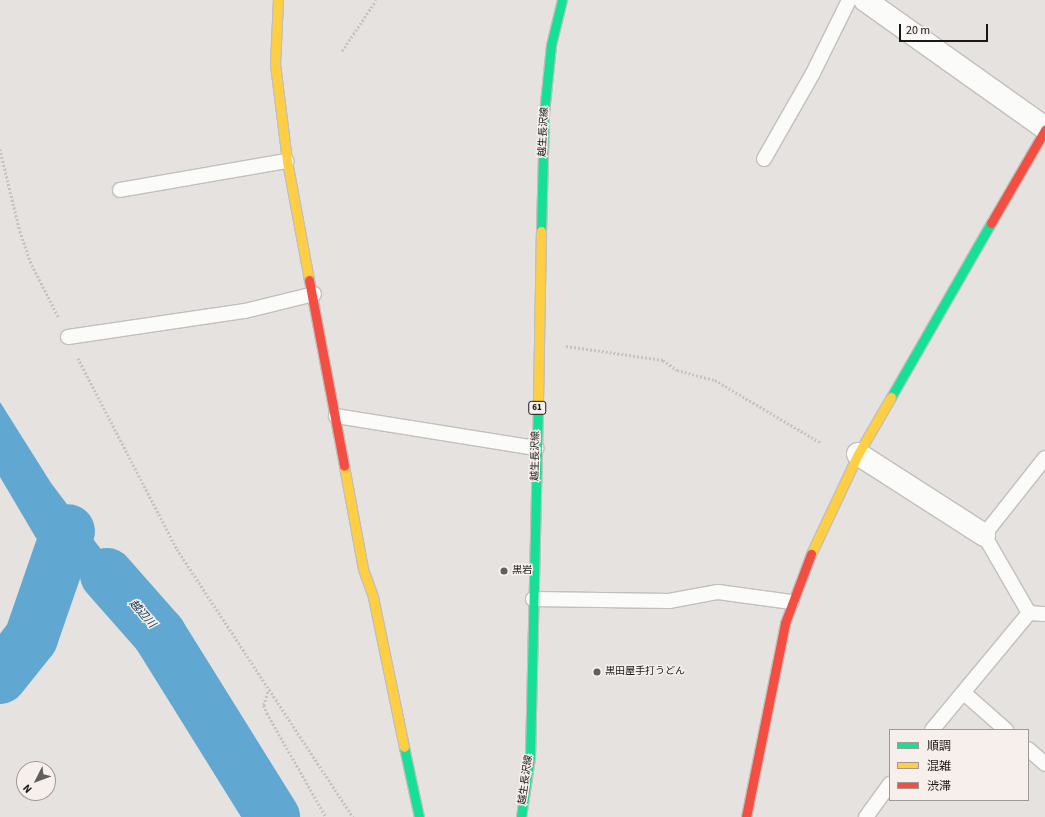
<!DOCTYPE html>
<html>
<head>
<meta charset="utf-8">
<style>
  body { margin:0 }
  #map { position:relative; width:1045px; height:817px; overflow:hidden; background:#e6e2e0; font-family:"Source Sans 3","Noto Sans JP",sans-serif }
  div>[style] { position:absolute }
  .water>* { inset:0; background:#60a8d1 }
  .river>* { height:54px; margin:-27px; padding:0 27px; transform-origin:27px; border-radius:27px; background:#60a8d1 }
  .path>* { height:2.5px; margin-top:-1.25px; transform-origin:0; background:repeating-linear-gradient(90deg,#c5c3c3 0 2px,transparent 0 4px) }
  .roads { filter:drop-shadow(1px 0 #c2bfbd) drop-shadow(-1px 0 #c2bfbd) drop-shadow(0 1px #c2bfbd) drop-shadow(0 -1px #c2bfbd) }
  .lane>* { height:14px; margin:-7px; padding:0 7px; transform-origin:7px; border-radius:7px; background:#fbfbfa }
  .street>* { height:22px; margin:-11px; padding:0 11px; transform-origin:11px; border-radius:11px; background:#fbfbfa }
  .fast>* { height:9px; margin:-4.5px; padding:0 4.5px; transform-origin:4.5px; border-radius:4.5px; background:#16e098 }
  .slow>* { height:9px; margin:-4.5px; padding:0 4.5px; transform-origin:4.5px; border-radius:4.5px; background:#ffcf43 }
  .jam>* { height:9px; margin:-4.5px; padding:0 4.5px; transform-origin:4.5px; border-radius:4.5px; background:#f24e42 }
  .dots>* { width:11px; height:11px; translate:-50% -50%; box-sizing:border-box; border:2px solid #f6efeb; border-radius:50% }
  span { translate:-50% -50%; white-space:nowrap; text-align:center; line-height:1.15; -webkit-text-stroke:3px #f6efeb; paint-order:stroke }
  .shield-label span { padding:1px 3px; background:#f6efeb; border:1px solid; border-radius:3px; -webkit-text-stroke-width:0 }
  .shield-label { font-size:9px; color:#1a1817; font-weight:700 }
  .street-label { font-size:10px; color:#1a1817 }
  .poi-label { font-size:10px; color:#1a1817 }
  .left { translate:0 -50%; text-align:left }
  .water-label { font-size:11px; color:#043048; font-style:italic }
  .legend { position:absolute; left:889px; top:729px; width:140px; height:72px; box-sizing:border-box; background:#f6efeb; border:1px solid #9e9996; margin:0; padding:5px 7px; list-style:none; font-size:12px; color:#1a1817 }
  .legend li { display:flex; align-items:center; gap:8px; height:20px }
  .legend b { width:20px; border:1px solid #9e9996 }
  .north { position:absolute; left:16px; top:761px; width:40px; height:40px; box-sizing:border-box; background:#f6efeb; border:1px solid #9e9996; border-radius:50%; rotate:228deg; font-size:11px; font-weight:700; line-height:16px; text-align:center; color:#1a1817 }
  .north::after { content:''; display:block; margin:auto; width:14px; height:18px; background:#615f5d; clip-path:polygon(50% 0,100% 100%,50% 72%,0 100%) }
  .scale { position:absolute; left:899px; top:24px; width:89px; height:18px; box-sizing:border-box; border:2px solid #1a1817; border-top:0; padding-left:5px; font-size:12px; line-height:14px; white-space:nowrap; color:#1a1817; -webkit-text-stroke:3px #f6efeb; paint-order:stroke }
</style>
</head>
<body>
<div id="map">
  <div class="water">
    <i style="clip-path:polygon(0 402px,51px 483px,170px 641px,36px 538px,0 477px)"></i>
  </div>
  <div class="river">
    <i style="left:107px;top:575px;width:79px;rotate:48.6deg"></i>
    <i style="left:159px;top:634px;width:216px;rotate:58.1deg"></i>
    <i style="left:0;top:677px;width:50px;rotate:-51.5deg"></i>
    <i style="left:31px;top:638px;width:113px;rotate:-70.9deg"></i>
  </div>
  <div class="path">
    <i style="left:342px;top:51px;width:61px;rotate:-56.3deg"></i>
    <i style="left:0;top:149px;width:84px;rotate:76.3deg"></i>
    <i style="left:20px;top:231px;width:36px;rotate:71deg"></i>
    <i style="left:32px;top:265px;width:59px;rotate:63deg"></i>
    <i style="left:566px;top:346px;width:98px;rotate:8.2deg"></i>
    <i style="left:663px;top:360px;width:17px;rotate:36deg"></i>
    <i style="left:677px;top:370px;width:39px;rotate:15deg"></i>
    <i style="left:715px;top:380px;width:123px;rotate:30.7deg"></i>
    <i style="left:78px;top:358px;width:215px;rotate:62.6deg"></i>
    <i style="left:177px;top:549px;width:321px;rotate:56.7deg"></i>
    <i style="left:268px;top:692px;width:14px;rotate:107deg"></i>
    <i style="left:264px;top:705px;width:9px;rotate:69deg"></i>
    <i style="left:267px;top:713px;width:120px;rotate:60.4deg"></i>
  </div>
  <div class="roads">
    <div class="lane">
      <i style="left:764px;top:159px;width:99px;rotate:-60.3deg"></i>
      <i style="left:813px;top:73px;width:81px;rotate:-63.7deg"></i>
      <i style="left:120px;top:190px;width:169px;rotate:-9.9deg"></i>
      <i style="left:68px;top:337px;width:179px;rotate:-8.4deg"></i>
      <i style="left:245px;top:311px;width:71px;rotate:-13.8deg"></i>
      <i style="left:336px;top:416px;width:203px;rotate:9.1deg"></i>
      <i style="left:533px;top:599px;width:136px;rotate:0.8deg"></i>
      <i style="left:669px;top:601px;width:50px;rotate:-10.4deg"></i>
      <i style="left:718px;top:592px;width:74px;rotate:7.8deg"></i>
      <i style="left:1029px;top:613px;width:16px;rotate:4deg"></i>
      <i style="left:964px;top:693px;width:56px;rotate:41.4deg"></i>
      <i style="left:932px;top:730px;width:152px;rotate:-50.3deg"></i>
      <i style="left:1029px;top:613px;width:90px;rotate:-120deg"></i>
      <i style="left:984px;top:535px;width:98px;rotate:-51.6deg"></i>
      <i style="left:1028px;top:749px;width:23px;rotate:41deg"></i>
      <i style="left:866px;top:817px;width:41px;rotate:-54deg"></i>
    </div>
    <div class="street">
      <i style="left:865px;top:0;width:221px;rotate:35.4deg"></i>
      <i style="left:858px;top:454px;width:150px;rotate:32.7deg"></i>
    </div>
    <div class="fast">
      <i style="left:541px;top:231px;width:118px;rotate:-88.5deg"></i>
      <i style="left:544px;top:113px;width:68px;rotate:-84.1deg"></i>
      <i style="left:551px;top:45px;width:46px;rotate:-76.3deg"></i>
      <i style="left:891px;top:397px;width:201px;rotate:-60.1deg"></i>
      <i style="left:404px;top:747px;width:72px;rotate:77.9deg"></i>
      <i style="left:521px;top:817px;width:61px;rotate:-81.5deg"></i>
      <i style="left:530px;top:757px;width:356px;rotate:-88.7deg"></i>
    </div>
    <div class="slow">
      <i style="left:278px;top:0;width:64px;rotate:92.7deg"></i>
      <i style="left:275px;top:64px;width:98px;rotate:82.9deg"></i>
      <i style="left:287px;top:161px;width:121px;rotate:79.5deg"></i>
      <i style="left:538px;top:401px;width:170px;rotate:-89deg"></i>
      <i style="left:344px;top:466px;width:105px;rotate:79.5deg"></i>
      <i style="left:363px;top:569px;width:30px;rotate:70deg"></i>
      <i style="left:373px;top:597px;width:153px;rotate:78.3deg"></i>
      <i style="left:811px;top:554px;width:110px;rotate:-64.8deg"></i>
      <i style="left:858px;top:454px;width:66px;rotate:-59.9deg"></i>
    </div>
    <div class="jam">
      <i style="left:991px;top:223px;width:108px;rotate:-59.9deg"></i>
      <i style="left:309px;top:280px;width:189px;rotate:79.3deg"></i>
      <i style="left:746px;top:817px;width:198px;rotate:-78.6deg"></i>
      <i style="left:785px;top:623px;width:74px;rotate:-69.4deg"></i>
    </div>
  </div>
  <div class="dots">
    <i style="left:504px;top:571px;background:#615f5d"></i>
    <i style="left:597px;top:672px;background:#615f5d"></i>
  </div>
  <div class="shield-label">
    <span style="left:537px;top:408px">61</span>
  </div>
  <div class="street-label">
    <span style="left:544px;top:132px;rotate:-87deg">越生長沢線</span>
    <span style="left:536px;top:456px;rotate:-89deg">越生長沢線</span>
    <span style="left:526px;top:780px;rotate:-82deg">越生長沢線</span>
  </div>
  <div class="poi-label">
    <span class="left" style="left:512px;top:571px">黒岩</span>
    <span class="left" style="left:605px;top:672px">黒田屋手打うどん</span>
  </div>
  <div class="water-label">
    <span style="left:142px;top:614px;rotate:48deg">越辺川</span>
  </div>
  <ul class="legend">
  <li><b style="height:5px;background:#16e098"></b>順調</li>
  <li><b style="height:5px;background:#ffcf43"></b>混雑</li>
  <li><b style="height:5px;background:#f24e42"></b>渋滞</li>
  </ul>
  <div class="north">N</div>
  <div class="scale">20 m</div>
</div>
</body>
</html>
